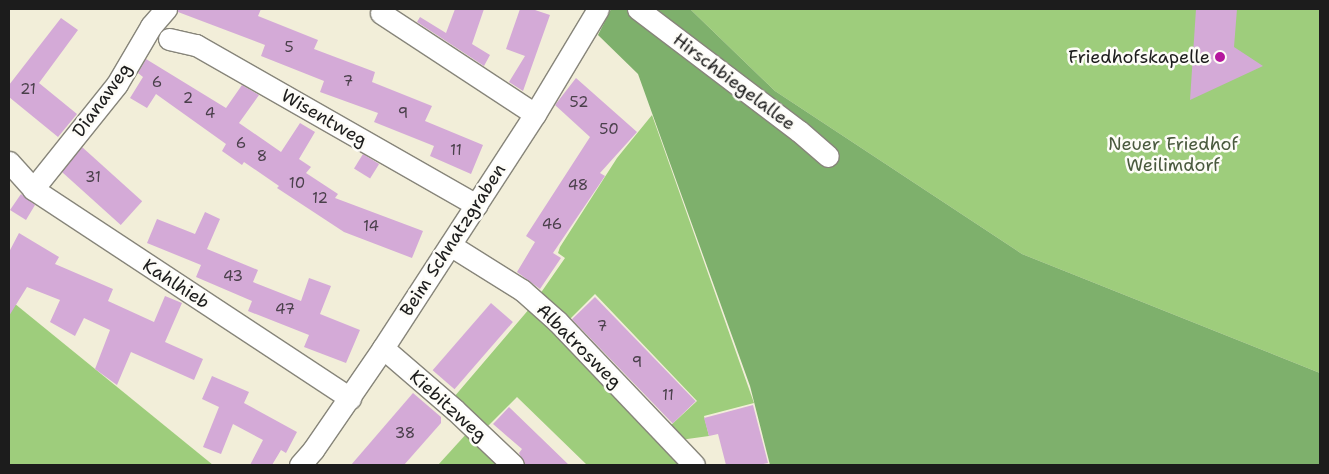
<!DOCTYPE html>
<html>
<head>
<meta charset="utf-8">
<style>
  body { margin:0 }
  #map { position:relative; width:1329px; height:474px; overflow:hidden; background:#f2eed9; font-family:"Shantell Sans",sans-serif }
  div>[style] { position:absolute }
  .green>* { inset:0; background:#9ecd7c }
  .forest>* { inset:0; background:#7eb06c }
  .building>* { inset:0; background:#d4aad7; transform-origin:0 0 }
  .roads { filter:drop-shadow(1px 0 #87857a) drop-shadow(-1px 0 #87857a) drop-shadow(0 1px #87857a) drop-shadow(0 -1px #87857a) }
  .minor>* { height:21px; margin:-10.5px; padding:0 10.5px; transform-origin:10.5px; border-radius:10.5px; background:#fff }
  .dots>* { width:14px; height:14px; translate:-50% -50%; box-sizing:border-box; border:2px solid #fdfcf7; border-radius:50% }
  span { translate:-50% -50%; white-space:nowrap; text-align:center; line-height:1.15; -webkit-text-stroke:5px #fdfcf7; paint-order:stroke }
  .number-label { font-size:15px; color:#4a404b }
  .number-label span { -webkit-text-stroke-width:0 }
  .poi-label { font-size:18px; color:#1c1c1c }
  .right { translate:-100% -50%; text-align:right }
  .street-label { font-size:18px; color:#1c1c1c }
  .park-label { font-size:18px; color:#4a5a3e }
  .frame { position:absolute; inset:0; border:10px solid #1c1c1c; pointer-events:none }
</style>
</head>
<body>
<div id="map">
  <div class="green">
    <i style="clip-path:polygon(690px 9px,1320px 9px,1320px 373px,1022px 254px,775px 91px)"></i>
    <i style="clip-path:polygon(652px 115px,754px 403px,704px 416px,709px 436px,680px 440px,669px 427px,697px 401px,595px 294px,569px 320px,540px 294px,565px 258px,558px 253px,560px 247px,617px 158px)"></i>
    <i style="clip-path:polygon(9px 299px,213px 465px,9px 465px)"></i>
    <i style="clip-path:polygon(530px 308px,556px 331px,682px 465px,587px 465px,517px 397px,488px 426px,454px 397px)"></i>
    <i style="clip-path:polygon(468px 432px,502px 465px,438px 465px)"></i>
  </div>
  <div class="forest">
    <i style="clip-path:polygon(611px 9px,690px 9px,775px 91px,1022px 254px,1320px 373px,1320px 465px,770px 465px,750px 386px,638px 74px,598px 35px)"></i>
  </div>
  <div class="building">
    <i style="clip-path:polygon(178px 9px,261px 9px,258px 16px,318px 40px,314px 49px,375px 72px,372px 82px,432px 106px,425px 121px,483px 145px,471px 174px,430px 156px,434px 146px,374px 122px,378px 113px,320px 92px,324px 81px,261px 56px,265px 45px,178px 12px)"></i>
    <i style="clip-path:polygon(455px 9px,484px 9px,472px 44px,490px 55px,484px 66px,417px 22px,420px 17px,446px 33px)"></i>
    <i style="clip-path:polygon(520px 9px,532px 9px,550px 15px,523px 91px,509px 82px,525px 56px,506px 49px)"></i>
    <i style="clip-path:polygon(1196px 9px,1237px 9px,1234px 47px,1263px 66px,1190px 100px)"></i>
    <i style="clip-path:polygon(61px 18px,78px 30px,39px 83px,77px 114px,58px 137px,9px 97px,9px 85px)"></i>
    <i style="clip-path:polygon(146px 59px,226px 108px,242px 85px,259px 95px,239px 123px,281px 152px,300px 123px,315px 132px,299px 159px,311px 167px,306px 173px,338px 194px,335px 198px,423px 231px,412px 258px,344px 232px,277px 188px,279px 186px,244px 162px,242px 165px,222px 151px,226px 144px,156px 94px,147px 108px,130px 98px,143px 77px,138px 73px)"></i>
    <i style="clip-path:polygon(576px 78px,637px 132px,600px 173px,605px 176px,553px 253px,561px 258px,540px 289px,517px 272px,535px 242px,526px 236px,590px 137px,555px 105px)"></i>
    <i style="left:82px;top:147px;width:81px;height:32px;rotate:42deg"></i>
    <i style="left:363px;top:154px;width:19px;height:17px;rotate:32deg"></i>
    <i style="clip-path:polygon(21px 194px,35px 205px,26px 220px,10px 210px)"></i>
    <i style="clip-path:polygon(205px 212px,220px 219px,207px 249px,258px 270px,253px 282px,301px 301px,309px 278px,331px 286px,320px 314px,360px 330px,346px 363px,304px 347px,309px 335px,248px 311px,252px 301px,196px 277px,201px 265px,147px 243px,157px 219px,195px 234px)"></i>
    <i style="clip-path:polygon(19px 233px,59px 257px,55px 264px,113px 289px,108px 301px,154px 322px,165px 296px,182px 303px,165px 342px,203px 359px,194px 380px,131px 352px,117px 385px,95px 369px,110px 330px,84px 318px,75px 336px,50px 322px,60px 300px,27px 287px,9px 316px,9px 252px)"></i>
    <i style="left:595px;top:297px;width:145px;height:32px;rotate:46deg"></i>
    <i style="left:491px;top:303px;width:29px;height:89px;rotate:41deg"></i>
    <i style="clip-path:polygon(212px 376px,249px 392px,244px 403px,297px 432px,286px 453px,281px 450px,272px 465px,250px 465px,263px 440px,233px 424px,221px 454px,203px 447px,219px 407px,202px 399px)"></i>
    <i style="clip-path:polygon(413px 393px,441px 417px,441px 423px,404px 465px,351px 465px)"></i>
    <i style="clip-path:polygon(753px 405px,768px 463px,759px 465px,726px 465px,718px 434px,709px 436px,704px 418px)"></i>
    <i style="clip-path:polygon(509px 407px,569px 465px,525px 465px,519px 453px,522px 449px,493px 424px)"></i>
  </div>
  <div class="roads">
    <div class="minor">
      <i style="left:638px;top:9px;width:202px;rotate:37.2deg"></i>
      <i style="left:799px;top:131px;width:38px;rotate:41deg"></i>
      <i style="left:381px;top:13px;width:184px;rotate:33.3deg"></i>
      <i style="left:169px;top:39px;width:28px;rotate:13deg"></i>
      <i style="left:196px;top:45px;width:323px;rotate:29.7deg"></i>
      <i style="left:9px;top:162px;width:36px;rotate:48deg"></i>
      <i style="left:33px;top:189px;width:380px;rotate:33.4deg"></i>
      <i style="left:33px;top:189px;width:134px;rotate:-51.3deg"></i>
      <i style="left:117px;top:84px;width:67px;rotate:-59.6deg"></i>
      <i style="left:151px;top:26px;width:23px;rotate:-49deg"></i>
      <i style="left:450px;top:245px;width:85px;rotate:32deg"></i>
      <i style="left:522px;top:290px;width:48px;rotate:41.6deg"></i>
      <i style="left:558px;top:322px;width:197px;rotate:46.4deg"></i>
      <i style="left:383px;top:348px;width:95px;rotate:40.7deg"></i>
      <i style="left:455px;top:410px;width:80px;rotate:43.5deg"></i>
      <i style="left:300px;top:465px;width:20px;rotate:-49deg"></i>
      <i style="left:313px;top:450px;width:124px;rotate:-55.5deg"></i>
      <i style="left:383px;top:348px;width:279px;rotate:-57deg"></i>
      <i style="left:535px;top:114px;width:122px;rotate:-59deg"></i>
    </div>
  </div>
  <div class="dots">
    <i style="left:1220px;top:57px;background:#b5179e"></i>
  </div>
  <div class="number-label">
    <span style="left:289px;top:48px">5</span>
    <span style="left:348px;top:82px">7</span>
    <span style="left:157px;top:83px">6</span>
    <span style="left:28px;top:90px">21</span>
    <span style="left:188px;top:99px">2</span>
    <span style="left:579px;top:103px">52</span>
    <span style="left:210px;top:114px">4</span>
    <span style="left:403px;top:114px">9</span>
    <span style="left:609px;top:130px">50</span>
    <span style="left:241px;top:144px">6</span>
    <span style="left:456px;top:151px">11</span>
    <span style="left:262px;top:157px">8</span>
    <span style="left:93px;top:178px">31</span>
    <span style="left:297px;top:184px">10</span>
    <span style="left:578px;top:186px">48</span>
    <span style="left:320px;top:199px">12</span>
    <span style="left:552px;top:225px">46</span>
    <span style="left:371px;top:227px">14</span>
    <span style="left:233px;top:277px">43</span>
    <span style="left:285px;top:310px">47</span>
    <span style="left:602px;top:327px">7</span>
    <span style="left:637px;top:363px">9</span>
    <span style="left:668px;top:396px">11</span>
    <span style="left:405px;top:434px">38</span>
  </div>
  <div class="poi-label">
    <span class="right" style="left:1210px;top:57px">Friedhofskapelle</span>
  </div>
  <div class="street-label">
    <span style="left:734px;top:82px;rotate:37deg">Hirschbiegelallee</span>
    <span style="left:102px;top:100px;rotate:-54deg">Dianaweg</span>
    <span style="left:324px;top:118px;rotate:30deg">Wisentweg</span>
    <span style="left:453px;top:240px;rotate:-57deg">Beim Schnatzgraben</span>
    <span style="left:176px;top:284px;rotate:33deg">Kahlhieb</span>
    <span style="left:579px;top:346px;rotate:45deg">Albatrosweg</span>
    <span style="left:448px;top:406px;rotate:42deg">Kiebitzweg</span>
  </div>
  <div class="park-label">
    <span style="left:1173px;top:155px">Neuer Friedhof<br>Weilimdorf</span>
  </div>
  <div class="frame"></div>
</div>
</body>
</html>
